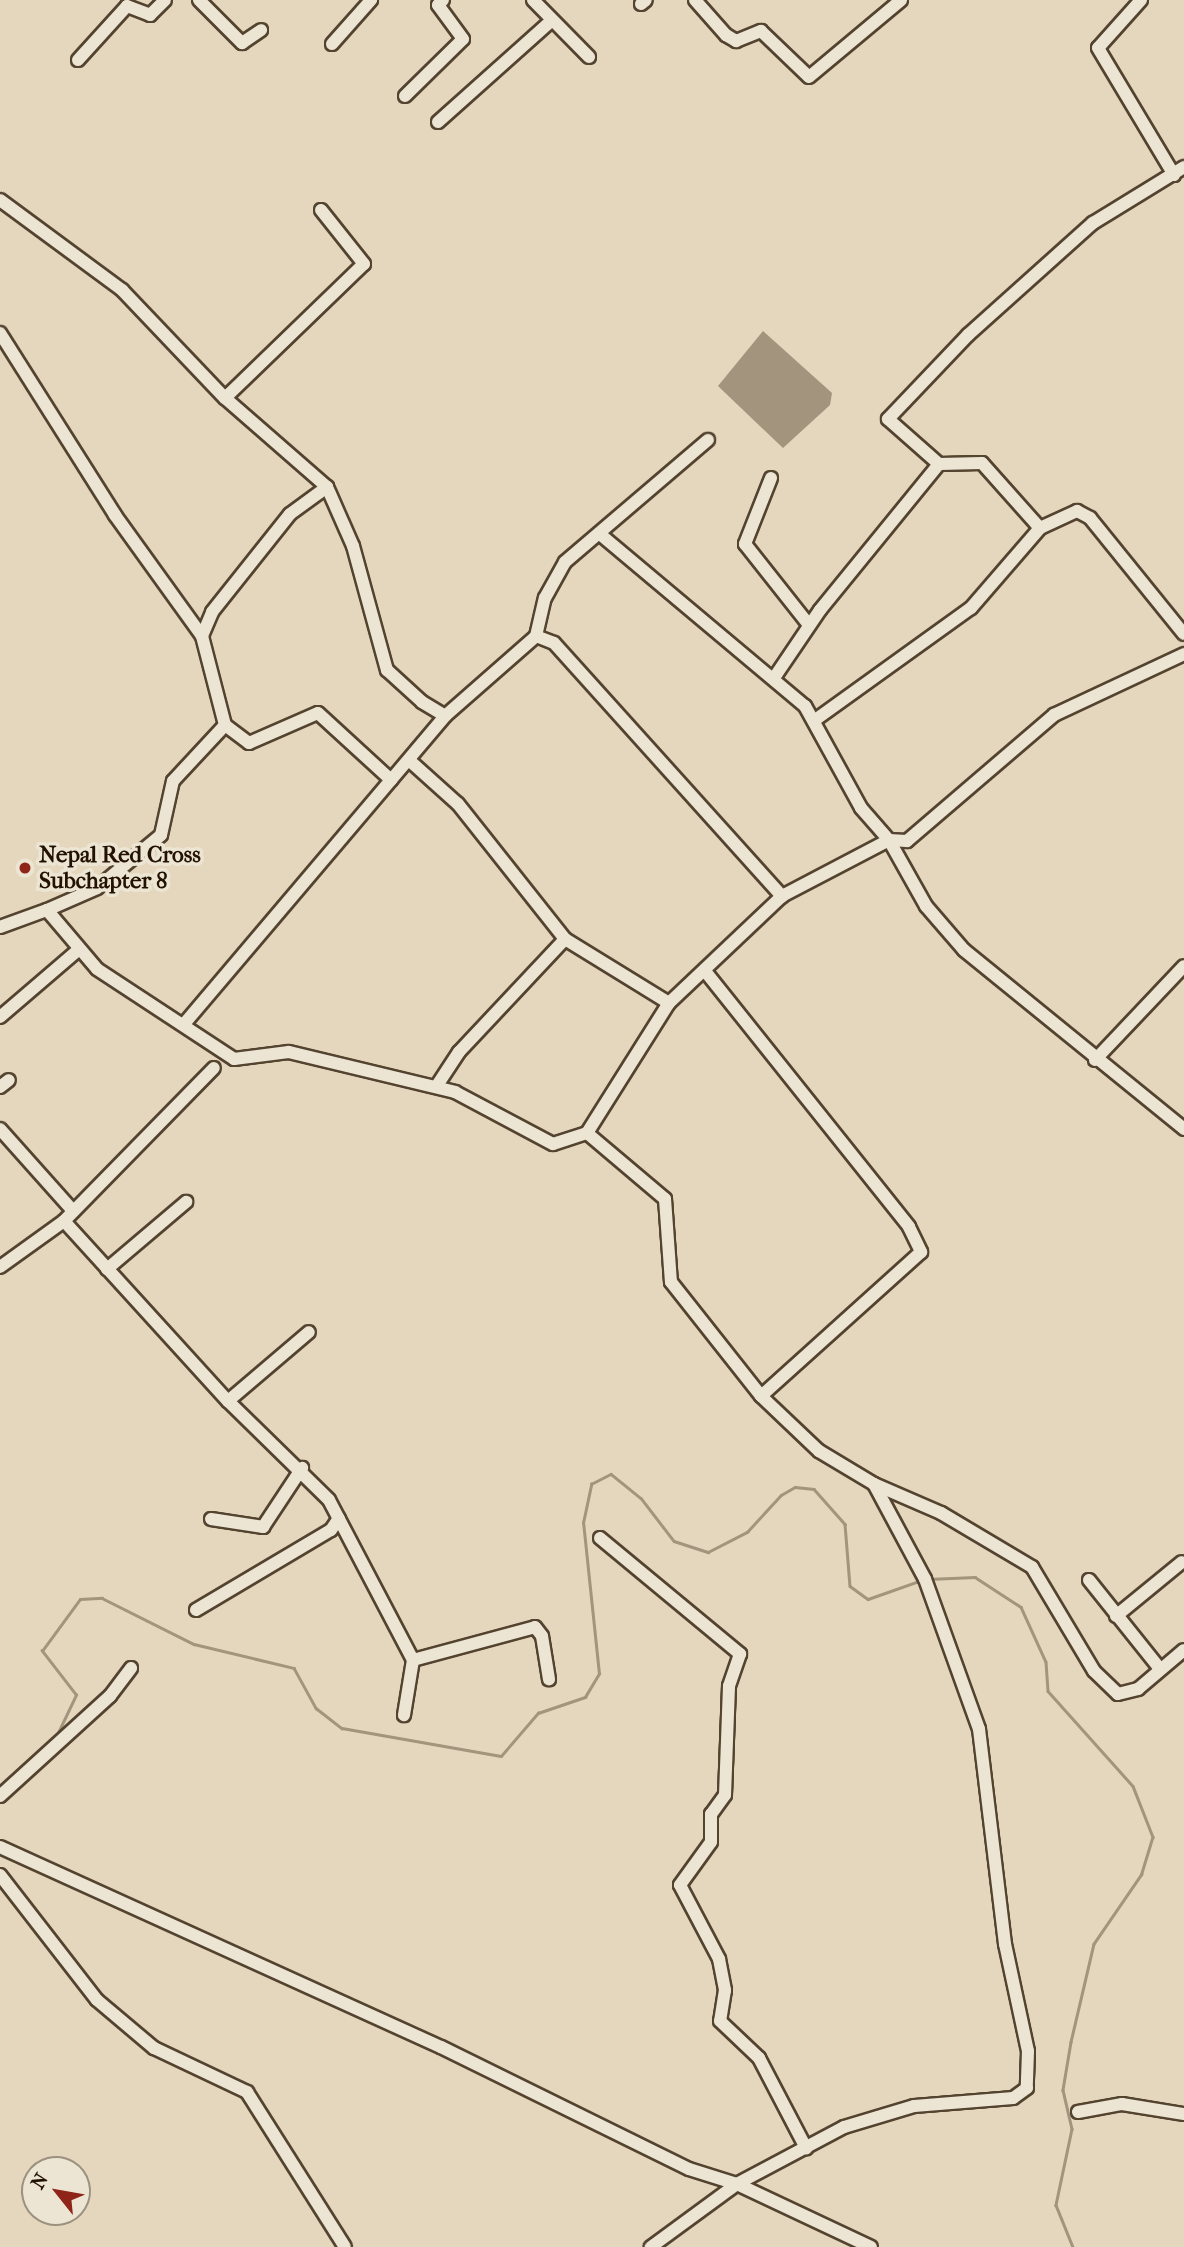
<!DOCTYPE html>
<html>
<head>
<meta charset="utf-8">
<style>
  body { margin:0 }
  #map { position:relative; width:1184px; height:2247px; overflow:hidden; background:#e4d7bd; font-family:"IM FELL French Canon",serif }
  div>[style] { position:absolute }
  .water>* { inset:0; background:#a2947d }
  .stream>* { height:2.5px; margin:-1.25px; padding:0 1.25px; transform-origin:1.25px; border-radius:1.25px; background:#a2947d }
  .roads { filter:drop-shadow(2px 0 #53432f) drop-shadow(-2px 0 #53432f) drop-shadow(0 2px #53432f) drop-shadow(0 -2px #53432f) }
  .minor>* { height:12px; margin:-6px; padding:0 6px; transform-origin:6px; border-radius:6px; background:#ede5d4 }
  .dots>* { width:19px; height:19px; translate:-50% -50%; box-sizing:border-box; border:4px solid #ede5d4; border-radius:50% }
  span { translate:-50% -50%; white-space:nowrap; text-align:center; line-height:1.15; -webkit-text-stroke:7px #ede5d4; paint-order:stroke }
  .poi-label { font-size:23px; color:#231200; font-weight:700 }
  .left { translate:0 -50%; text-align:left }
  .north { position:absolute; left:21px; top:2156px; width:70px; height:70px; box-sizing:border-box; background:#ede5d4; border:2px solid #9c917f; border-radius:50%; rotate:301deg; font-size:19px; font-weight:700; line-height:28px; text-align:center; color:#231200 }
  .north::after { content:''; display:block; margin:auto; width:24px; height:32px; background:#8f2418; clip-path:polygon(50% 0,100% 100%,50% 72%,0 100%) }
</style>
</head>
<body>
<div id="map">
  <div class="water">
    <i style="clip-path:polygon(763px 331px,832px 393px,830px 405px,783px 448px,718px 386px)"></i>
  </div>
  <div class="stream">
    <i style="left:928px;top:1579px;width:47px;rotate:-2.4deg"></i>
    <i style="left:975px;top:1577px;width:55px;rotate:33.1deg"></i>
    <i style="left:1021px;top:1607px;width:60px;rotate:65.6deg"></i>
    <i style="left:1046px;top:1662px;width:29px;rotate:86deg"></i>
    <i style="left:1048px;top:1691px;width:127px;rotate:48.2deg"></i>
    <i style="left:1133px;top:1786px;width:55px;rotate:68.6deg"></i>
    <i style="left:1153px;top:1837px;width:39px;rotate:107deg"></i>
    <i style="left:1142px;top:1874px;width:85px;rotate:124.4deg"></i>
    <i style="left:1094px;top:1944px;width:101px;rotate:103.2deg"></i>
    <i style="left:1071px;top:2042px;width:49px;rotate:99.5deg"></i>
    <i style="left:1063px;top:2090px;width:40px;rotate:77deg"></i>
    <i style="left:1072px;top:2129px;width:78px;rotate:101.9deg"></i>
    <i style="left:1056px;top:2205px;width:45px;rotate:68deg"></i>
    <i style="left:55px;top:1739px;width:49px;rotate:-64.5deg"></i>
    <i style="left:76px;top:1695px;width:56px;rotate:-127.7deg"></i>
    <i style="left:42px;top:1651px;width:64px;rotate:-53.8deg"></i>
    <i style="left:80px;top:1599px;width:22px;rotate:-3deg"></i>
    <i style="left:102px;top:1598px;width:103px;rotate:26.6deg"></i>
    <i style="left:194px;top:1644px;width:103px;rotate:13.5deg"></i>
    <i style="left:294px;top:1668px;width:46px;rotate:61.2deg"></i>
    <i style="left:316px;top:1708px;width:33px;rotate:38deg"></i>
    <i style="left:342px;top:1728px;width:161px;rotate:10deg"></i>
    <i style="left:501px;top:1756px;width:57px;rotate:-49.3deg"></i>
    <i style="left:538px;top:1713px;width:50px;rotate:-18.8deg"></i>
    <i style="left:585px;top:1697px;width:27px;rotate:-59deg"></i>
    <i style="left:599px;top:1674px;width:152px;rotate:-96deg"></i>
    <i style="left:583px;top:1523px;width:40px;rotate:-78deg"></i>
    <i style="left:591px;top:1484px;width:22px;rotate:-27deg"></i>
    <i style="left:611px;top:1474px;width:38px;rotate:39deg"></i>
    <i style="left:641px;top:1498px;width:54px;rotate:52.5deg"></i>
    <i style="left:674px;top:1541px;width:36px;rotate:18deg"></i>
    <i style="left:708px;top:1552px;width:44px;rotate:-27.1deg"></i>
    <i style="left:747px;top:1532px;width:50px;rotate:-47.4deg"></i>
    <i style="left:781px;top:1495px;width:16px;rotate:-30deg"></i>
    <i style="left:795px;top:1487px;width:19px;rotate:6deg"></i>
    <i style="left:814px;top:1489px;width:47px;rotate:48.5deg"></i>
    <i style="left:845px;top:1524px;width:62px;rotate:85.4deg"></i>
    <i style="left:850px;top:1586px;width:22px;rotate:36deg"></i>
    <i style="left:868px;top:1599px;width:57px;rotate:-19.4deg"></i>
    <i style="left:0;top:1786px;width:56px;rotate:-39.9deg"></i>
  </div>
  <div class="roads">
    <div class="minor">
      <i style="left:199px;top:0;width:61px;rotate:45deg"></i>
      <i style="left:242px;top:43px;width:23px;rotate:-34deg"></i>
      <i style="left:533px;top:0;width:80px;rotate:45.5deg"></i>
      <i style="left:695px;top:0;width:47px;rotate:48.5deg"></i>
      <i style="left:726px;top:35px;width:12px;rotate:31deg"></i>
      <i style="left:736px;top:41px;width:27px;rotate:-22deg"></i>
      <i style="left:761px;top:31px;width:66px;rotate:43.8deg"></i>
      <i style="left:809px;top:77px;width:120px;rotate:-39.9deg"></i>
      <i style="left:1141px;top:0;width:64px;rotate:131.9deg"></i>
      <i style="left:1098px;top:48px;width:148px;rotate:59.1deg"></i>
      <i style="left:641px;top:4px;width:6px;rotate:-39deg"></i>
      <i style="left:332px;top:44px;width:59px;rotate:-48.4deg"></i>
      <i style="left:78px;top:60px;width:73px;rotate:-47.8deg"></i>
      <i style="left:127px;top:6px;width:25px;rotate:21deg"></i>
      <i style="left:150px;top:15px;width:21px;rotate:-45deg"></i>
      <i style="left:405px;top:96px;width:81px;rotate:-44.5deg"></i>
      <i style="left:463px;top:39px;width:42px;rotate:-126.3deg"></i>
      <i style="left:438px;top:5px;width:7px;rotate:-45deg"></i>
      <i style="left:438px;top:122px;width:152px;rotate:-41.8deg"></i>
      <i style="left:0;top:200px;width:152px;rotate:36.4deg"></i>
      <i style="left:122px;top:290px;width:149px;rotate:46.4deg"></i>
      <i style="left:225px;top:398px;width:135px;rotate:41.1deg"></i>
      <i style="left:327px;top:487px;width:64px;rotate:66.2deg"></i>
      <i style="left:353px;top:546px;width:129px;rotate:74.7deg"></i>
      <i style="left:387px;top:670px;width:47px;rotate:42.4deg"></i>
      <i style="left:422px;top:702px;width:27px;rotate:31deg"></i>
      <i style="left:445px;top:716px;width:121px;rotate:-41.3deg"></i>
      <i style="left:536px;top:636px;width:19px;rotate:21deg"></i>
      <i style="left:554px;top:643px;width:341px;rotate:48deg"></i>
      <i style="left:782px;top:896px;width:121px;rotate:-27.6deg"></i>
      <i style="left:889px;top:840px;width:18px;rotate:3deg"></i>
      <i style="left:907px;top:841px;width:194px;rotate:-40.6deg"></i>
      <i style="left:1054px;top:715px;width:144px;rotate:-25.1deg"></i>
      <i style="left:0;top:333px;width:215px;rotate:57.7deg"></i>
      <i style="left:115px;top:515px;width:149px;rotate:54.3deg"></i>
      <i style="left:225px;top:398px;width:193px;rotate:-44deg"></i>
      <i style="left:364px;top:264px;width:69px;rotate:-128.5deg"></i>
      <i style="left:939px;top:464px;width:43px;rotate:-1.3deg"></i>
      <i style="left:982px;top:463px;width:87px;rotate:48.3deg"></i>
      <i style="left:1040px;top:528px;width:41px;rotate:-24.7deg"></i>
      <i style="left:1077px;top:511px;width:15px;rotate:28deg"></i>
      <i style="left:1090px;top:518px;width:149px;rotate:51deg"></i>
      <i style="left:771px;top:478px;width:71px;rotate:111.5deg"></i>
      <i style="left:745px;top:544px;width:103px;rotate:51.7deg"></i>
      <i style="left:601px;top:535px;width:266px;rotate:40deg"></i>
      <i style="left:805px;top:706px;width:116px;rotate:61.2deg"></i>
      <i style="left:861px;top:808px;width:43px;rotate:48.8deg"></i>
      <i style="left:889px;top:840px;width:76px;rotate:60.7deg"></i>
      <i style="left:926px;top:906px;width:58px;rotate:49.2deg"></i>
      <i style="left:964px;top:950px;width:284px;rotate:39.1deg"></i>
      <i style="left:536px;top:636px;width:39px;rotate:-77deg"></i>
      <i style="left:545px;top:598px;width:41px;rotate:-60.9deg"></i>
      <i style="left:565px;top:562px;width:188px;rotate:-40.5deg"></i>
      <i style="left:776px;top:675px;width:78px;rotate:-55.9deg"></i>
      <i style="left:820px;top:610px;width:188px;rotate:-50.8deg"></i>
      <i style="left:939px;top:464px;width:68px;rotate:-138.6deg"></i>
      <i style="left:888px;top:419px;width:116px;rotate:-46.4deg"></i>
      <i style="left:968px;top:335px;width:168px;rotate:-41.9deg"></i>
      <i style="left:1093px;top:223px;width:107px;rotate:-31.6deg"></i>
      <i style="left:815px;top:720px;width:192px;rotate:-35.7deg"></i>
      <i style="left:971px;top:608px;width:106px;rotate:-49.2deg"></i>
      <i style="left:225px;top:725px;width:30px;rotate:37deg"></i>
      <i style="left:249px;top:743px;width:75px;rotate:-23.5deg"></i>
      <i style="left:318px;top:713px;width:99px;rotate:42.5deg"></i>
      <i style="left:391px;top:780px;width:84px;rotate:-49.8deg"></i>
      <i style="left:410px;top:761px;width:64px;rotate:41.9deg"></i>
      <i style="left:458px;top:804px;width:172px;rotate:51.6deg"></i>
      <i style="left:565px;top:939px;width:122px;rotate:31.6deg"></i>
      <i style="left:47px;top:910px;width:55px;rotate:-23.7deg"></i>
      <i style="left:97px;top:888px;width:83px;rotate:-39.6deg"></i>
      <i style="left:161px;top:835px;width:55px;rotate:-77.5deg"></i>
      <i style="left:173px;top:781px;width:76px;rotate:-47.1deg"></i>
      <i style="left:225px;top:725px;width:92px;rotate:-104.5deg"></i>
      <i style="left:202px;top:636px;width:26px;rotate:-67deg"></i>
      <i style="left:212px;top:612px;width:125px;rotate:-51.5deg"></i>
      <i style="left:290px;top:514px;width:46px;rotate:-36.1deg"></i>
      <i style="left:0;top:927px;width:50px;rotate:-19.9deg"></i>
      <i style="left:47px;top:910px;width:77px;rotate:49.7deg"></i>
      <i style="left:97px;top:969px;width:164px;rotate:33.3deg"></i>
      <i style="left:234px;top:1059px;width:55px;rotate:-7.3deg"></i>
      <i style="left:289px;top:1052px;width:171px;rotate:13.5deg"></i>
      <i style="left:455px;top:1092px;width:111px;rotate:28deg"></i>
      <i style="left:553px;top:1144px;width:36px;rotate:-18deg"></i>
      <i style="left:587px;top:1133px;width:102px;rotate:40.2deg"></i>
      <i style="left:665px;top:1199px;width:83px;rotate:85.9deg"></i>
      <i style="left:671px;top:1282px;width:145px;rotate:51.7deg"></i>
      <i style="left:761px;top:1396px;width:80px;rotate:43.5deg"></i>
      <i style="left:819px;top:1451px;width:64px;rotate:31deg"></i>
      <i style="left:874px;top:1484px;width:108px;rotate:61.8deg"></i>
      <i style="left:925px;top:1579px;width:159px;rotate:70.2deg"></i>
      <i style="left:979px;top:1729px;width:217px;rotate:83.1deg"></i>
      <i style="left:1005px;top:1944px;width:109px;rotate:77.9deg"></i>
      <i style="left:1028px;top:2051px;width:37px;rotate:92deg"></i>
      <i style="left:1027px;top:2088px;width:17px;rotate:144deg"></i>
      <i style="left:1013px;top:2098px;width:99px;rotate:175.4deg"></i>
      <i style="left:914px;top:2106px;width:73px;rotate:163.3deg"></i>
      <i style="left:844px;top:2127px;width:121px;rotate:152deg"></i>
      <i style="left:737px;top:2184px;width:148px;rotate:25.2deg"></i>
      <i style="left:705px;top:971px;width:327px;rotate:51.4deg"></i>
      <i style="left:909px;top:1227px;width:28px;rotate:64deg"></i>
      <i style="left:921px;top:1252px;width:215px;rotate:138deg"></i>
      <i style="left:0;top:1017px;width:101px;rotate:-40.6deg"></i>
      <i style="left:184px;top:1024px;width:320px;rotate:-49.7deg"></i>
      <i style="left:1095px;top:1060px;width:129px;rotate:-46.6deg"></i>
      <i style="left:0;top:1087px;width:11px;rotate:-38deg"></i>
      <i style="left:436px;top:1087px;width:42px;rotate:-56.7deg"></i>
      <i style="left:459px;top:1052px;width:155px;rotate:-46.8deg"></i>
      <i style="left:0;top:1129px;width:110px;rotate:48.3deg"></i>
      <i style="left:587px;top:1133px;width:154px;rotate:-57.8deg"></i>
      <i style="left:669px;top:1003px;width:156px;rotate:-43.4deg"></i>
      <i style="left:64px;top:1221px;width:244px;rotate:47.7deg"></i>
      <i style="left:228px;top:1401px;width:141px;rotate:44.4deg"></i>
      <i style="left:329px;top:1500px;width:181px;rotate:62.3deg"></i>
      <i style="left:413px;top:1660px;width:56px;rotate:99.3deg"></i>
      <i style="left:0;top:1267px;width:79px;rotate:-35.7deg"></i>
      <i style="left:64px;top:1221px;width:214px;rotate:-45.6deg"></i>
      <i style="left:107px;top:1269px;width:104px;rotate:-40.3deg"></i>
      <i style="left:228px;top:1401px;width:106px;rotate:-40.4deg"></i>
      <i style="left:874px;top:1484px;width:73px;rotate:23.4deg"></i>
      <i style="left:941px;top:1513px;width:106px;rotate:30.7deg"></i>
      <i style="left:1032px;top:1567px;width:121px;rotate:59.2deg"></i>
      <i style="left:1094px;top:1671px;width:33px;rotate:44deg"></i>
      <i style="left:1118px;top:1694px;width:21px;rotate:-14deg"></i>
      <i style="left:1138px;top:1689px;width:60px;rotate:-40.3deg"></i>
      <i style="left:211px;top:1519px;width:53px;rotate:8.7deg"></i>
      <i style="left:263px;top:1527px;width:71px;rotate:-56.5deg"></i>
      <i style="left:600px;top:1538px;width:182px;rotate:39.6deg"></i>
      <i style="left:740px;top:1654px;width:34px;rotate:109deg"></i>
      <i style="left:729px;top:1686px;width:109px;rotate:92.1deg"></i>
      <i style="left:725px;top:1795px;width:24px;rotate:126deg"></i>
      <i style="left:711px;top:1814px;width:28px;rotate:90deg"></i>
      <i style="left:711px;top:1842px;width:53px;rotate:125.8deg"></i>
      <i style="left:680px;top:1885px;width:84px;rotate:62.2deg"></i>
      <i style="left:719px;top:1959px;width:32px;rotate:79deg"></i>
      <i style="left:725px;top:1990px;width:31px;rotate:99deg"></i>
      <i style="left:720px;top:2021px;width:54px;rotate:43.5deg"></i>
      <i style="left:759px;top:2058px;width:102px;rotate:62.4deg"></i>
      <i style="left:1089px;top:1580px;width:114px;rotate:51.4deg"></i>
      <i style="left:196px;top:1610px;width:157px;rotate:-30.7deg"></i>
      <i style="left:331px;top:1530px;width:14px;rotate:-56deg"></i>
      <i style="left:1116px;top:1616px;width:85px;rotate:-39.3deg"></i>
      <i style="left:413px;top:1660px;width:126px;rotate:-15.1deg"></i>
      <i style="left:535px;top:1627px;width:11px;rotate:52deg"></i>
      <i style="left:542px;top:1636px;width:44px;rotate:80.8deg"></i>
      <i style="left:0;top:1796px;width:149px;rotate:-42.3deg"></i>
      <i style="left:110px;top:1696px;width:35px;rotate:-53deg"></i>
      <i style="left:0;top:1847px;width:484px;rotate:24.4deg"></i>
      <i style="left:441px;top:2047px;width:276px;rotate:26.2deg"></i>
      <i style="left:689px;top:2169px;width:50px;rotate:17.4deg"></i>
      <i style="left:737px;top:2184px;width:107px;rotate:143.8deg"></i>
      <i style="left:0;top:1875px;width:158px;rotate:52.2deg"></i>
      <i style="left:97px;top:2000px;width:75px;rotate:40.1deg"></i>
      <i style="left:154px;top:2048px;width:103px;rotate:25.3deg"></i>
      <i style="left:247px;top:2092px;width:183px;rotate:57.7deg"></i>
      <i style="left:1078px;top:2112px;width:45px;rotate:-10.3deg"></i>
      <i style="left:1122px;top:2104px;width:63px;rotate:9.2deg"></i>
    </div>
  </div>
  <div class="dots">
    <i style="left:25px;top:868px;background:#8f2418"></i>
  </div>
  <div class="poi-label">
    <span class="left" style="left:39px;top:868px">Nepal Red Cross<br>Subchapter 8</span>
  </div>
  <div class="north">N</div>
</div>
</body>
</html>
